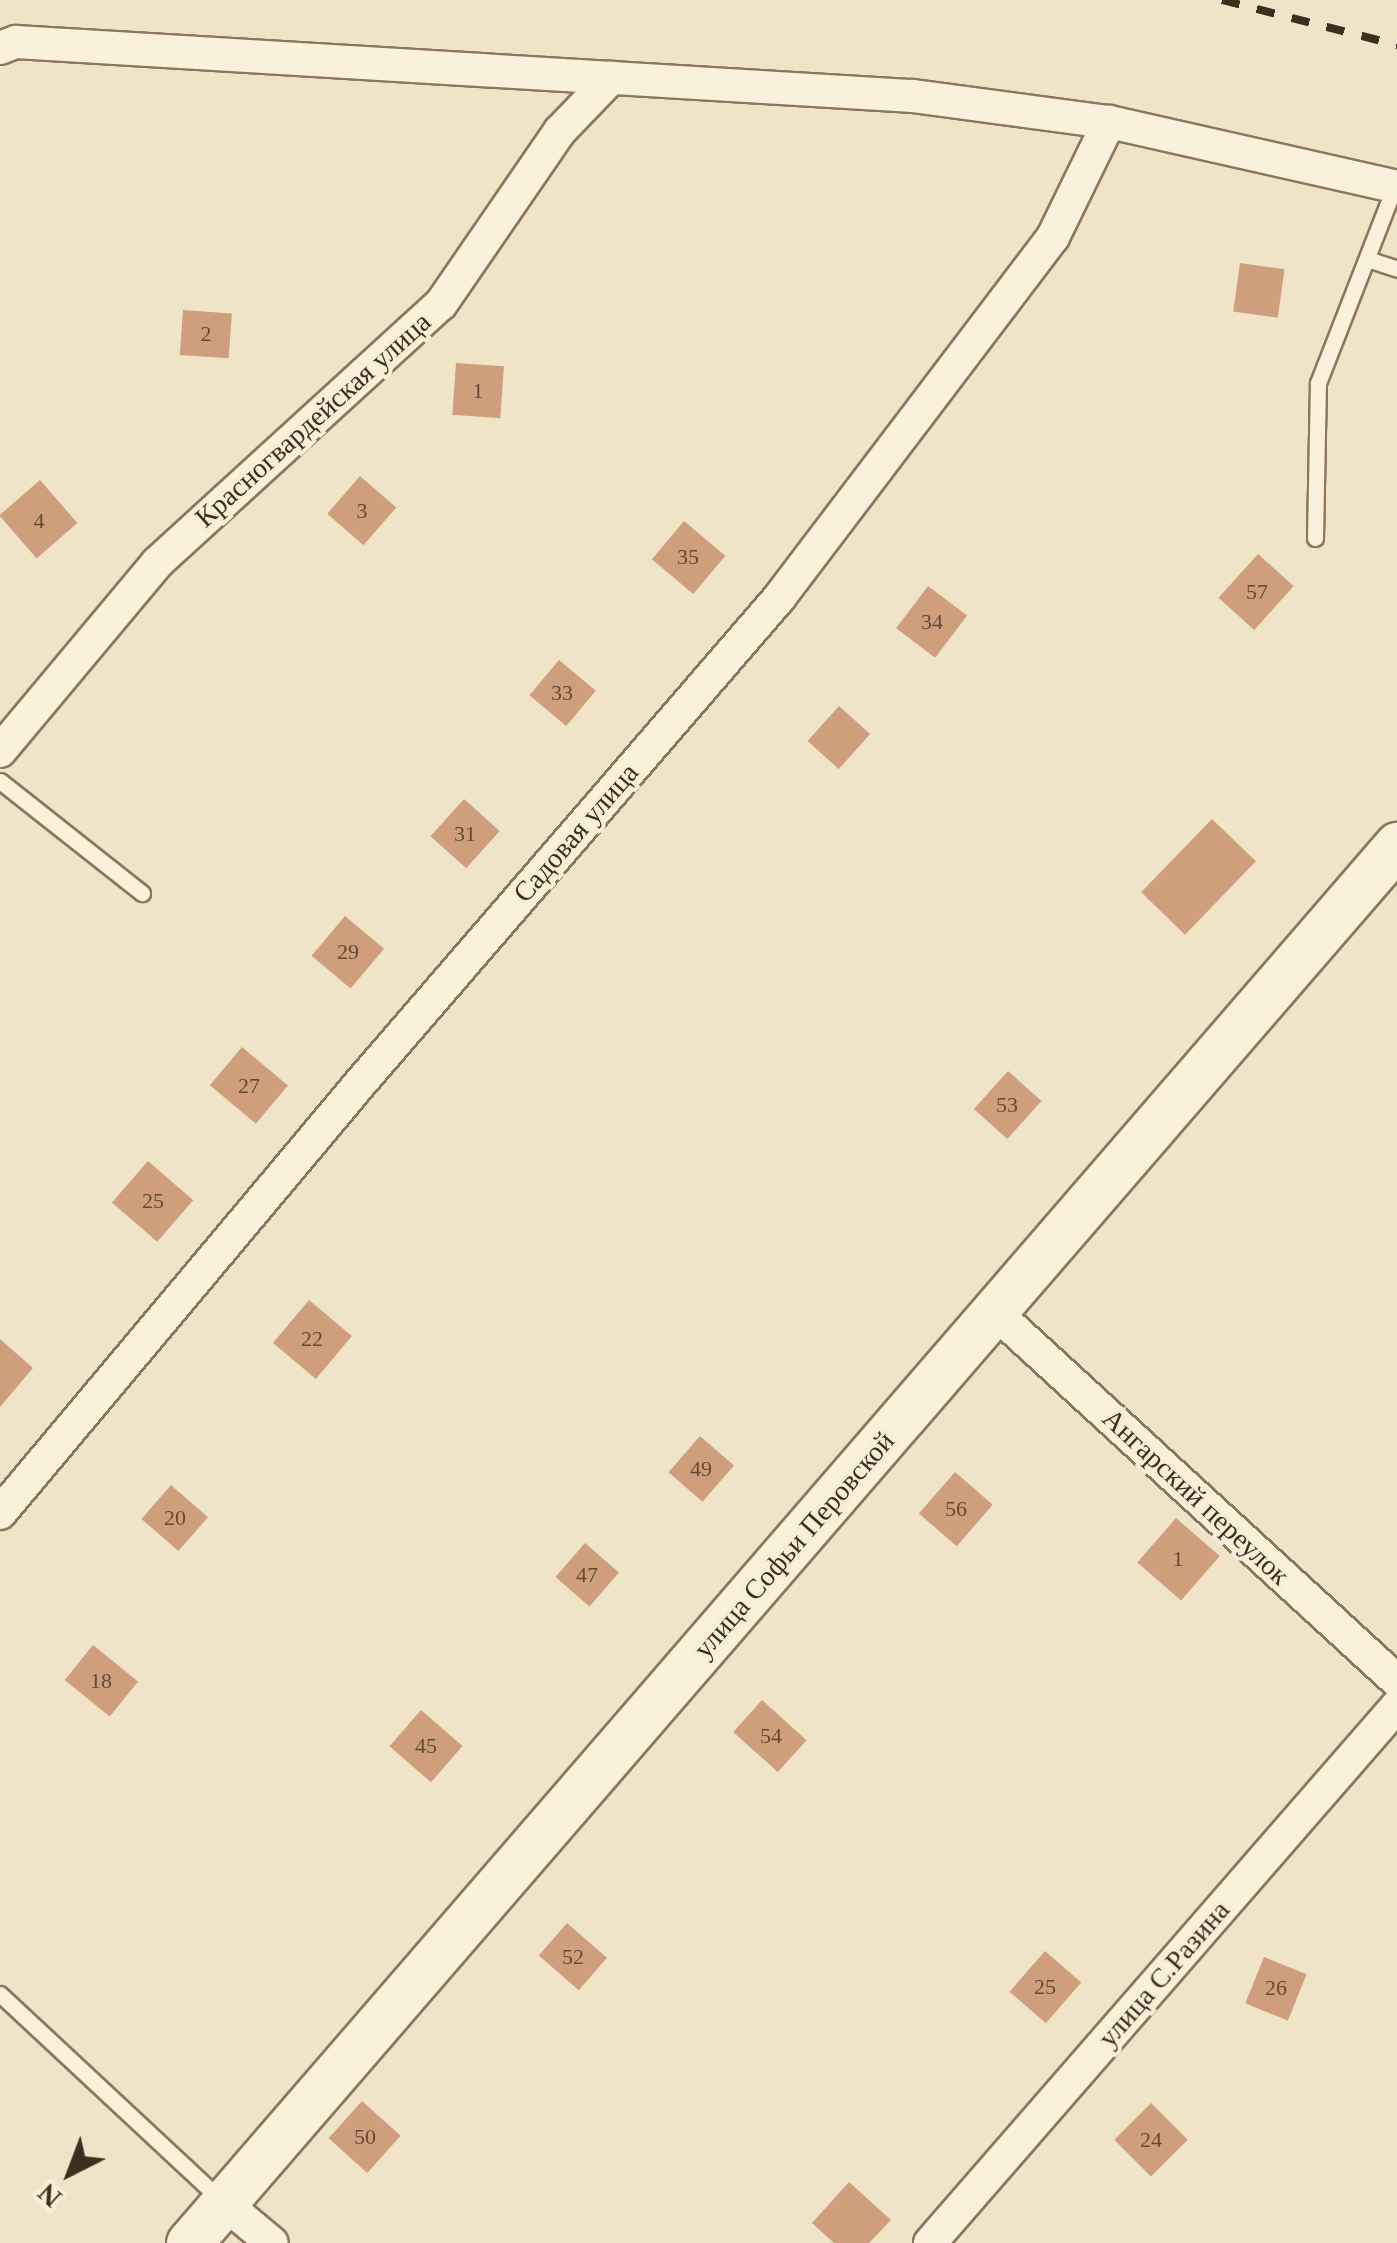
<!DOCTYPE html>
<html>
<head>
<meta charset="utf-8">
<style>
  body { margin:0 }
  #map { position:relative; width:1397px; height:2243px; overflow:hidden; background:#f0e4c8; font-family:Georgia,serif }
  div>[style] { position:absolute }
  .building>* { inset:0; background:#cf9f7d; transform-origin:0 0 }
  .roads { filter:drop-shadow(2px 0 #8d765c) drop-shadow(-2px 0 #8d765c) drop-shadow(0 2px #8d765c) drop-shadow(0 -2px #8d765c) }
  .lane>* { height:15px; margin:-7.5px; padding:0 7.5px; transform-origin:7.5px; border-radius:7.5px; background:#faf1dc }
  .street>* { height:32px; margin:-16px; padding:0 16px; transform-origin:16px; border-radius:16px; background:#faf1dc }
  .secondary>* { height:45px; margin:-22.5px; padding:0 22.5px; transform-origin:22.5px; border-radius:22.5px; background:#faf1dc }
  .rail>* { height:8px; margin-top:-4px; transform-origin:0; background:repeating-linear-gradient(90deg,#3d2e20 0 18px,transparent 0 36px) }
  span { translate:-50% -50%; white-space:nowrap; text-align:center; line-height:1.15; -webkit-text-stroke:8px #f7eed8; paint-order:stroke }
  .number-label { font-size:22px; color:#624a37 }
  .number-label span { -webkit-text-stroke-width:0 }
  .street-label { font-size:28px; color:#3d2e20 }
  .north { position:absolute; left:20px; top:2123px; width:100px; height:100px; -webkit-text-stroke:8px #f7eed8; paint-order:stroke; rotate:222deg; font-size:28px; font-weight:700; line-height:40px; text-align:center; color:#3d2e20 }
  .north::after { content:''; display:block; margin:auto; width:35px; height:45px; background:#3d2e20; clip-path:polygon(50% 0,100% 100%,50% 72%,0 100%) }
</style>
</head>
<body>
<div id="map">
  <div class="building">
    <i style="left:1240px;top:263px;width:45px;height:49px;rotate:8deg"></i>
    <i style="left:183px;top:310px;width:49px;height:45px;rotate:4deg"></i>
    <i style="left:456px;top:363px;width:48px;height:52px;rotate:4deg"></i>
    <i style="left:360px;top:476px;width:48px;height:50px;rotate:41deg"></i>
    <i style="left:40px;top:480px;width:57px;height:54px;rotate:49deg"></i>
    <i style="left:684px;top:521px;width:54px;height:50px;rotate:40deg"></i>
    <i style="left:1258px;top:554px;width:48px;height:59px;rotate:42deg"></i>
    <i style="left:928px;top:586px;width:49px;height:53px;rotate:37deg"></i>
    <i style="left:559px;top:660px;width:48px;height:46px;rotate:40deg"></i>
    <i style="left:839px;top:706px;width:42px;height:47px;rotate:42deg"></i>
    <i style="left:464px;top:799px;width:48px;height:50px;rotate:42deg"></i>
    <i style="left:1212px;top:819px;width:61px;height:102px;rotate:44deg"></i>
    <i style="left:345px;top:916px;width:51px;height:52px;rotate:40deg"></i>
    <i style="left:242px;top:1047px;width:60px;height:50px;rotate:40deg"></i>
    <i style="left:1008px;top:1071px;width:45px;height:51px;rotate:42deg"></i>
    <i style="left:148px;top:1161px;width:60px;height:55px;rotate:41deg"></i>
    <i style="left:309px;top:1300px;width:56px;height:56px;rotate:40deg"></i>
    <i style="clip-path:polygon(0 1339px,33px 1368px,0 1407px)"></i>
    <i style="left:700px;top:1436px;width:45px;height:48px;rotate:41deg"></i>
    <i style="left:955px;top:1472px;width:50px;height:55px;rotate:41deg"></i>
    <i style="left:171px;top:1485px;width:49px;height:45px;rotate:41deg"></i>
    <i style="left:1176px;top:1518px;width:58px;height:59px;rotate:41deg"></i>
    <i style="left:585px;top:1543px;width:45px;height:45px;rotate:41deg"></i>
    <i style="left:93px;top:1645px;width:58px;height:45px;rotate:39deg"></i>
    <i style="left:762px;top:1700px;width:60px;height:43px;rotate:42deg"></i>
    <i style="left:421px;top:1710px;width:55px;height:48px;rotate:41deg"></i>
    <i style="left:567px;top:1923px;width:53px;height:43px;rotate:41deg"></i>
    <i style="left:1045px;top:1951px;width:48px;height:54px;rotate:41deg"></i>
    <i style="left:1264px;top:1957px;width:46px;height:50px;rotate:22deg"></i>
    <i style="left:362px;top:2101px;width:52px;height:50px;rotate:42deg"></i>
    <i style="left:1151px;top:2103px;width:52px;height:52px;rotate:45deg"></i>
    <i style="clip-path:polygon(849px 2182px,891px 2220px,869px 2243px,834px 2243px,812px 2223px)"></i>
  </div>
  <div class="roads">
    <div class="lane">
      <i style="left:1367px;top:259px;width:32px;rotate:18deg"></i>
      <i style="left:1315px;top:538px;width:155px;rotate:-88.9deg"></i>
      <i style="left:1318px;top:383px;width:212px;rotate:-68.7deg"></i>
      <i style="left:0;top:781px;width:181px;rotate:38.3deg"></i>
      <i style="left:0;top:1994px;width:302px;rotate:43deg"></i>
    </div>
    <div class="street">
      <i style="left:0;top:48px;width:17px;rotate:-21deg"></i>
      <i style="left:16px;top:42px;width:899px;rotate:3.45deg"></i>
      <i style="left:913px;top:96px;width:198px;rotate:7.6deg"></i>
      <i style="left:1109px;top:122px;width:295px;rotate:12.7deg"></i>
      <i style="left:0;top:751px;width:245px;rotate:-50.1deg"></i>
      <i style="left:157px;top:563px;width:384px;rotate:-42.4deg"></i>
      <i style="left:441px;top:304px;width:210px;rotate:-55.5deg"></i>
      <i style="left:560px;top:131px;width:74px;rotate:-46.1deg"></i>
      <i style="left:996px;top:1313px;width:544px;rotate:42.54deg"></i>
      <i style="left:0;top:1513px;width:565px;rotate:-50.03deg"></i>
      <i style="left:363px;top:1080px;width:637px;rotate:-49.2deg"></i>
      <i style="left:779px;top:598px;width:453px;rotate:-52.8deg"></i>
      <i style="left:1053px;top:237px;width:128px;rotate:-64deg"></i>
      <i style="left:224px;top:2203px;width:62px;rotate:39.8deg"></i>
      <i style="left:930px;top:2243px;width:712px;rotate:-48.99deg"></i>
    </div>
    <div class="secondary">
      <i style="left:189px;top:2243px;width:1848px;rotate:-49.17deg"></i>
    </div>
  </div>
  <div class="rail">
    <i style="left:1222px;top:0;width:181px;rotate:14.4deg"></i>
  </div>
  <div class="number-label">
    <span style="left:206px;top:334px">2</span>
    <span style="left:478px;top:391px">1</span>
    <span style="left:362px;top:511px">3</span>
    <span style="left:39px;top:521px">4</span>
    <span style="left:688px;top:557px">35</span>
    <span style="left:1257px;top:592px">57</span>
    <span style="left:932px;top:622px">34</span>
    <span style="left:562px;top:693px">33</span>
    <span style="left:465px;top:834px">31</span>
    <span style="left:348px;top:952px">29</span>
    <span style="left:249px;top:1086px">27</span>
    <span style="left:1007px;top:1105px">53</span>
    <span style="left:153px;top:1201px">25</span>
    <span style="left:312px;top:1339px">22</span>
    <span style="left:701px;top:1469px">49</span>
    <span style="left:956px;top:1509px">56</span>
    <span style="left:175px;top:1518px">20</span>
    <span style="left:1178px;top:1559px">1</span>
    <span style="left:587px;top:1575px">47</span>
    <span style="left:101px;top:1681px">18</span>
    <span style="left:771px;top:1736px">54</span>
    <span style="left:426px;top:1746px">45</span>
    <span style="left:573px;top:1957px">52</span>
    <span style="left:1045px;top:1987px">25</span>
    <span style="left:1276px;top:1988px">26</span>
    <span style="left:365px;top:2137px">50</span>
    <span style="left:1151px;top:2140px">24</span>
  </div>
  <div class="street-label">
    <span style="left:313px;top:420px;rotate:-42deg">Красногвардейская улица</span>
    <span style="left:576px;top:833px;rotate:-49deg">Садовая улица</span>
    <span style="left:1196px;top:1497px;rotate:43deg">Ангарский переулок</span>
    <span style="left:794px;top:1545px;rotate:-49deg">улица Софьи Перовской</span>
    <span style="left:1164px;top:1974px;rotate:-49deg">улица С.Разина</span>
  </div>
  <div class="north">N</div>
</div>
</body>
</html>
